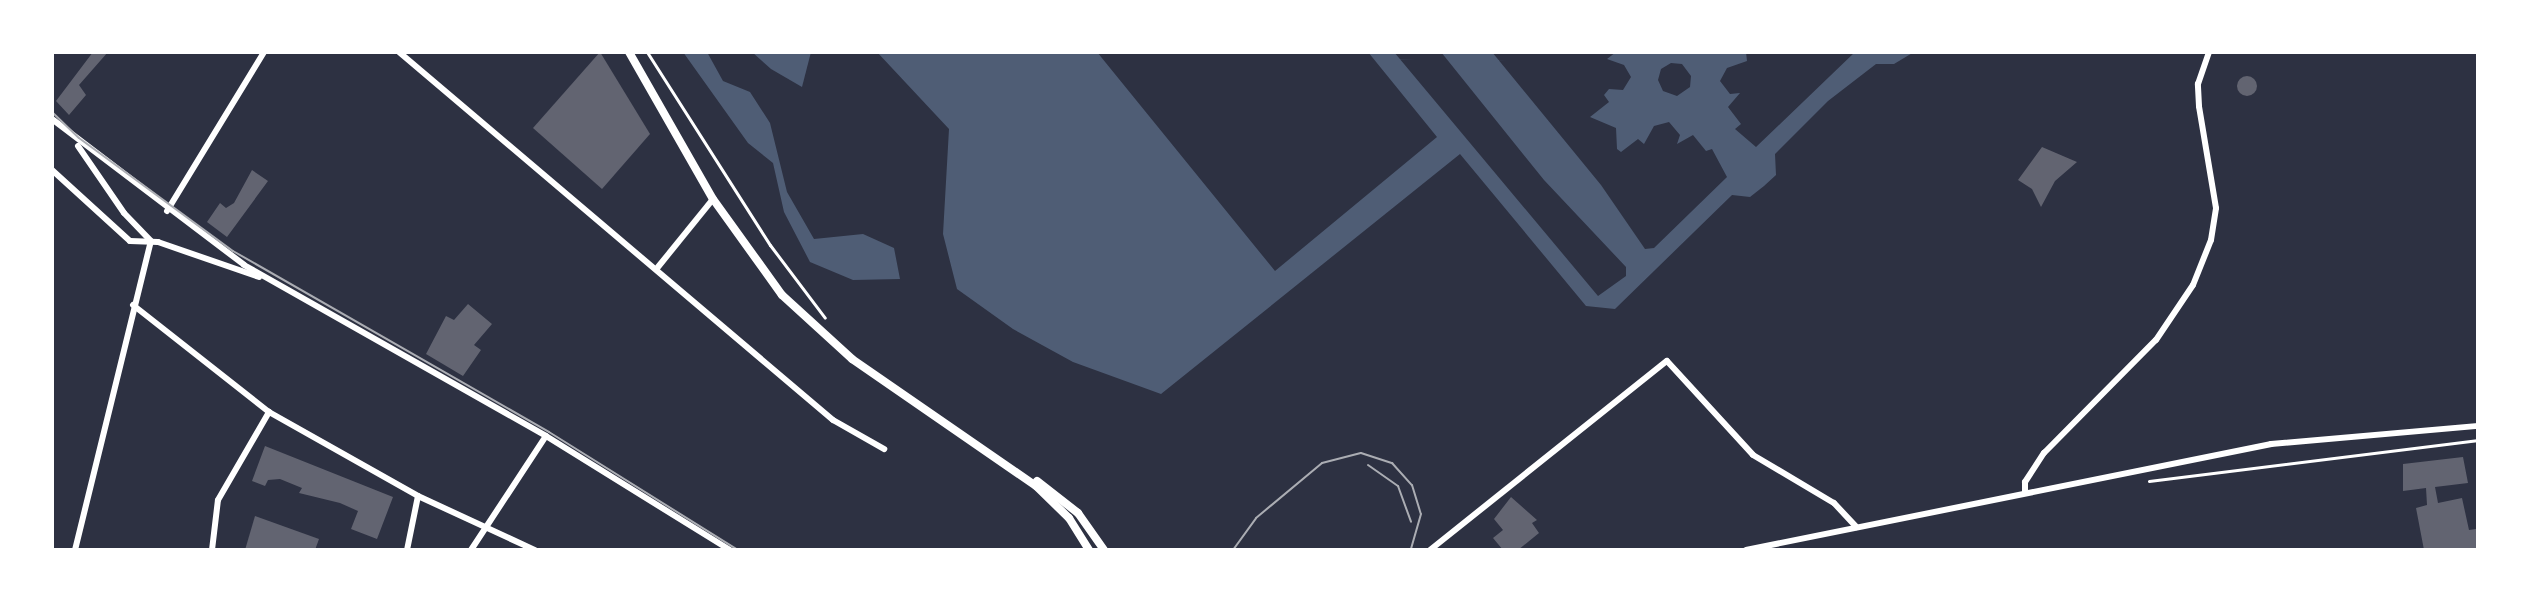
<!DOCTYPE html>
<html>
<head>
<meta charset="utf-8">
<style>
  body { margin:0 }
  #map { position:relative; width:2530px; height:602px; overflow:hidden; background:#2d3142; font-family:Barlow,sans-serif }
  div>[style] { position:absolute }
  .water>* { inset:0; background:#4f5d75 }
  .building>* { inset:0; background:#626471 }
  .round { border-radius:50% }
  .path>* { height:3px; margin:-1.5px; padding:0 1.5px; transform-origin:1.5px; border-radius:1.5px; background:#fff }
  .minor>* { height:6px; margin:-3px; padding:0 3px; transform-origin:3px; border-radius:3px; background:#fff }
  .tertiary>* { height:8px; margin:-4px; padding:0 4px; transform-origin:4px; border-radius:4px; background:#fff }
  .tram>* { height:2px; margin:-1px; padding:0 1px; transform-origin:1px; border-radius:1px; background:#abadb3 }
  span { translate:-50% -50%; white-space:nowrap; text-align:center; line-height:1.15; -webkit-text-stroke:7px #fff; paint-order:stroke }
  .frame { position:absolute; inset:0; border:54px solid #fff; pointer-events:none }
</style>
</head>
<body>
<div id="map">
  <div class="water">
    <i style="clip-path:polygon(683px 52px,707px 52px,723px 81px,750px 92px,770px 123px,787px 192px,814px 239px,863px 234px,894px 248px,900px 279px,853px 280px,810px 262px,784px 212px,773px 163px,748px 143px)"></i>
    <i style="clip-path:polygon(752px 52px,811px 52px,802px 87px,771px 69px)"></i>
    <i style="clip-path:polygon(evenodd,877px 52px,1097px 52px,1275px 271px,1437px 137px,1368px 52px,1394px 52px,1598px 296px,1626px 276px,1626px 267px,1544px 180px,1441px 52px,1492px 52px,1601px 185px,1645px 249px,1654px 248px,1727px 177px,1712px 149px,1706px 151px,1693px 135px,1677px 144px,1680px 135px,1669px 122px,1654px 126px,1644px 144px,1638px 139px,1621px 152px,1617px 149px,1616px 128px,1590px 117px,1609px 102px,1604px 95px,1609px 89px,1623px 90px,1631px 77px,1624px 65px,1607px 59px,1616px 52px,1746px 52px,1747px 61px,1727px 68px,1720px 81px,1730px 94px,1740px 93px,1728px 107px,1741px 124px,1735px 129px,1756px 147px,1855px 52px,1914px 52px,1894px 64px,1876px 64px,1828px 101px,1775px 154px,1776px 175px,1764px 186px,1750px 197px,1732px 195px,1615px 309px,1586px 306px,1460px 154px,1161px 394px,1073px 362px,1013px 329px,957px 289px,943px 234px,949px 129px,877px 52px,1671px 63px,1682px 64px,1691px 76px,1690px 87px,1677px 96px,1663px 91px,1658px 80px,1661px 69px,1671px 63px)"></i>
  </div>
  <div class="building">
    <i style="clip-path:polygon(93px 52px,108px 52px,79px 85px,86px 95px,69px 115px,56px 101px)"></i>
    <i style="clip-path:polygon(600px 52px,650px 134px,602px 189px,533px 128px)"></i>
    <i class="round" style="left:2237px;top:76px;width:20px;height:20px"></i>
    <i style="clip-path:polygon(2042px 147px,2077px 162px,2055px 181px,2041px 207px,2032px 189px,2018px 180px)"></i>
    <i style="clip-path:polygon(252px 170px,268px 181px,227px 237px,207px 222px,220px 203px,226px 208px,234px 203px)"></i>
    <i style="clip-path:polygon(468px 304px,492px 324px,474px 345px,481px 350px,463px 376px,426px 354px,446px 316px,454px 320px)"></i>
    <i style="clip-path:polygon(265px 446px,393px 497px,377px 539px,351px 529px,358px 511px,340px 503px,299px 493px,302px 488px,280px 479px,268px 480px,265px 486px,252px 481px)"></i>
    <i style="clip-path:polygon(2463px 457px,2468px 483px,2435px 487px,2438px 503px,2462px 498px,2469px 530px,2476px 529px,2478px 550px,2424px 550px,2416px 508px,2427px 505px,2426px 488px,2403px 491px,2403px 464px)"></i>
    <i style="clip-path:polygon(1511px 497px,1537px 520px,1532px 523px,1539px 533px,1518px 550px,1503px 550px,1493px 538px,1503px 530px,1494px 519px)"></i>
    <i style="clip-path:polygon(255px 516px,319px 539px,315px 550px,245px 550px)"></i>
  </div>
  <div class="path">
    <i style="left:647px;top:52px;width:229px;rotate:57.5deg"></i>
    <i style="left:770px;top:245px;width:91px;rotate:53deg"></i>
    <i style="left:2149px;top:481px;width:332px;rotate:-7.1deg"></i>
  </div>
  <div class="minor">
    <i style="left:399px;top:52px;width:569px;rotate:40.3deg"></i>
    <i style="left:833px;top:420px;width:59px;rotate:29.6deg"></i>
    <i style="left:52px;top:119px;width:241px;rotate:37.2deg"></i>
    <i style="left:244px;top:265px;width:347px;rotate:29.5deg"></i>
    <i style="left:546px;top:436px;width:216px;rotate:31.8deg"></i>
    <i style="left:78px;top:146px;width:81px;rotate:55.5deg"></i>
    <i style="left:124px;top:213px;width:39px;rotate:46deg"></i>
    <i style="left:52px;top:170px;width:105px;rotate:42.3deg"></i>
    <i style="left:130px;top:241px;width:28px;rotate:2deg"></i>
    <i style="left:158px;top:242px;width:107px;rotate:19.1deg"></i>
    <i style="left:167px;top:211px;width:186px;rotate:-58.6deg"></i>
    <i style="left:658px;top:267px;width:87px;rotate:-51deg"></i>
    <i style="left:133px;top:305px;width:173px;rotate:38.2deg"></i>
    <i style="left:269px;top:412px;width:171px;rotate:29.4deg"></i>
    <i style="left:418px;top:496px;width:129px;rotate:24.8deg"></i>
    <i style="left:2025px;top:493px;width:11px;rotate:-90deg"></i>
    <i style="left:2025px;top:482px;width:35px;rotate:-57deg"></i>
    <i style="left:2044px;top:453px;width:159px;rotate:-45.3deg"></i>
    <i style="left:2156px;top:340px;width:66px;rotate:-56.1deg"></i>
    <i style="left:2193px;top:285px;width:48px;rotate:-68.2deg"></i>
    <i style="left:2211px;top:240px;width:32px;rotate:-81deg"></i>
    <i style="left:2216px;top:208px;width:103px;rotate:-99.5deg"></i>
    <i style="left:2199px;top:106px;width:22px;rotate:-93deg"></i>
    <i style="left:2198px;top:84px;width:34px;rotate:-71deg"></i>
    <i style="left:75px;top:550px;width:318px;rotate:-76.2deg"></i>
    <i style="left:212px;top:550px;width:50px;rotate:-83.2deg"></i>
    <i style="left:218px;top:500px;width:102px;rotate:-59.9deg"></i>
    <i style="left:407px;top:550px;width:55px;rotate:-78.5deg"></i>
    <i style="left:471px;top:550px;width:136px;rotate:-56.7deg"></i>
    <i style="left:1430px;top:550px;width:303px;rotate:-38.6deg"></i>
    <i style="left:1667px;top:361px;width:127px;rotate:47.5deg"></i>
    <i style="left:1753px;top:455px;width:94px;rotate:30.7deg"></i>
    <i style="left:1834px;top:503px;width:33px;rotate:47deg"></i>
    <i style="left:1746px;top:550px;width:536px;rotate:-11.41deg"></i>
    <i style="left:2271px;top:444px;width:208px;rotate:-5deg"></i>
  </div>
  <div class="tertiary">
    <i style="left:629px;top:52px;width:169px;rotate:60.3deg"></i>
    <i style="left:713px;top:199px;width:118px;rotate:54.3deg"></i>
    <i style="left:782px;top:295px;width:95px;rotate:42.4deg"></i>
    <i style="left:852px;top:359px;width:224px;rotate:34.6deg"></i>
    <i style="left:1036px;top:486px;width:46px;rotate:44.1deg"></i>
    <i style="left:1069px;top:518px;width:38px;rotate:58deg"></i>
    <i style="left:1037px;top:481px;width:52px;rotate:38deg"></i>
    <i style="left:1078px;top:513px;width:45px;rotate:54.9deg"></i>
  </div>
  <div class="tram">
    <i style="left:52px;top:112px;width:37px;rotate:44deg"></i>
    <i style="left:79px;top:138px;width:191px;rotate:36.3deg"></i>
    <i style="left:233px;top:251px;width:364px;rotate:29.8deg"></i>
    <i style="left:549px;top:432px;width:223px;rotate:32deg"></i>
    <i style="left:1368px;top:465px;width:37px;rotate:35deg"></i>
    <i style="left:1398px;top:486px;width:38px;rotate:70deg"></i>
    <i style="left:1233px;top:550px;width:39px;rotate:-54deg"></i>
    <i style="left:1256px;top:518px;width:86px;rotate:-39.8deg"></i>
    <i style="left:1322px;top:463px;width:40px;rotate:-14.4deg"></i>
    <i style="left:1361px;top:453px;width:33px;rotate:18deg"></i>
    <i style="left:1392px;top:463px;width:30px;rotate:48deg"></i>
    <i style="left:1412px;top:485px;width:30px;rotate:73deg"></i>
    <i style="left:1421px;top:514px;width:37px;rotate:106deg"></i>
  </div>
  <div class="frame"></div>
</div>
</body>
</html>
